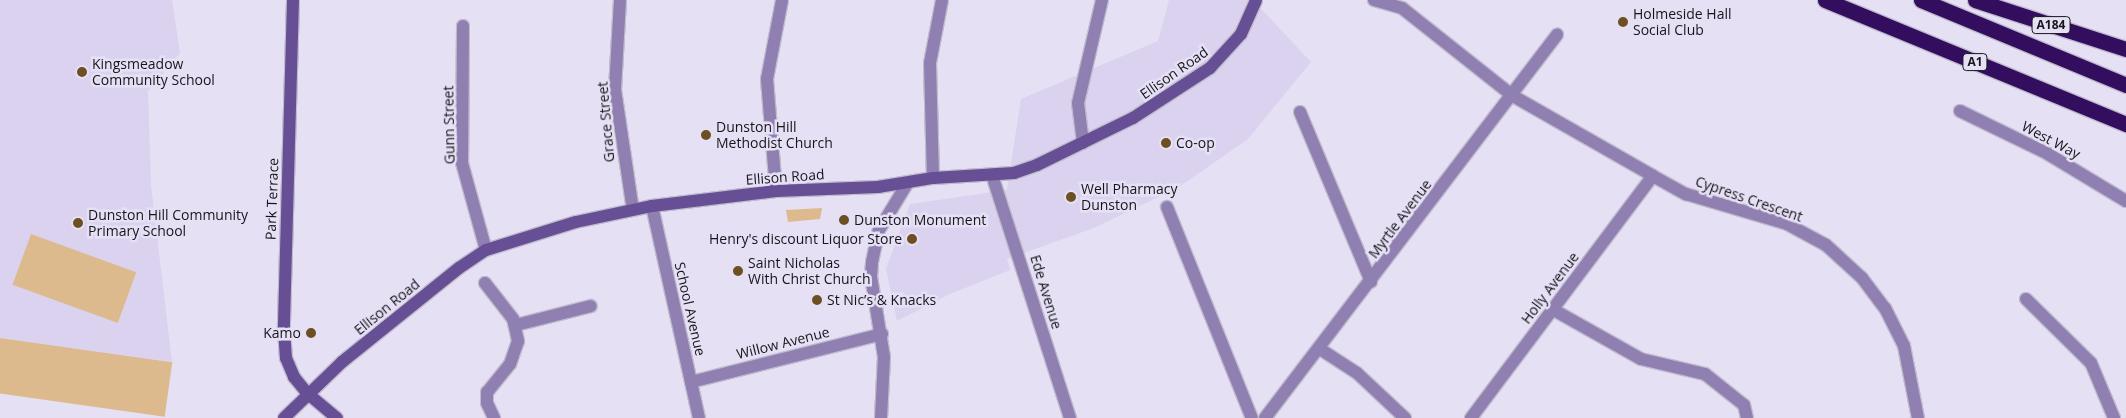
<!DOCTYPE html>
<html>
<head>
<meta charset="utf-8">
<style>
  body { margin:0 }
  #map { position:relative; width:2126px; height:418px; overflow:hidden; background:#e6e0f5; font-family:"Open Sans",sans-serif }
  div>[style] { position:absolute }
  .built>* { inset:0; background:#dad2ef }
  .green>* { inset:0; background:#ddba8d; transform-origin:0 0 }
  .roads { filter:drop-shadow(1px 0 #c1bbce) drop-shadow(-1px 0 #c1bbce) drop-shadow(0 1px #c1bbce) drop-shadow(0 -1px #c1bbce) }
  .street>* { height:12px; margin:-6px; padding:0 6px; transform-origin:6px; border-radius:6px; background:#8f80b1 }
  .secondary>* { height:12px; margin:-6px; padding:0 6px; transform-origin:6px; border-radius:6px; background:#674f95 }
  .highway>* { height:15px; margin:-7.5px; padding:0 7.5px; transform-origin:7.5px; border-radius:7.5px; background:#330e5f }
  .dots>* { width:14px; height:14px; translate:-50% -50%; box-sizing:border-box; border:2px solid #e6e0f5; border-radius:50% }
  span { translate:-50% -50%; white-space:nowrap; text-align:center; line-height:1.15; -webkit-text-stroke:5px #e6e0f5; paint-order:stroke }
  .shield-label span { padding:1px 4px; background:#e6e0f5; border:1px solid; border-radius:4px; -webkit-text-stroke-width:0 }
  .shield-label { font-size:12px; color:#17151c; font-weight:700 }
  .poi-label { font-size:14px; color:#17151c }
  .left { translate:0 -50%; text-align:left }
  .right { translate:-100% -50%; text-align:right }
  .street-label { font-size:14px; color:#17151c }
</style>
</head>
<body>
<div id="map">
  <div class="built">
    <i style="clip-path:polygon(0 0,172px 0,180px 53px,148px 91px,151px 185px,172px 362px,0 338px)"></i>
    <i style="clip-path:polygon(1169px 0,1253px 0,1311px 62px,1248px 139px,1179px 187px,1094px 228px,1007px 259px,1010px 270px,950px 294px,897px 321px,886px 269px,910px 204px,1007px 190px,1021px 99px,1158px 41px)"></i>
  </div>
  <div class="green">
    <i style="clip-path:polygon(822px 208px,820px 219px,788px 222px,786px 210px)"></i>
    <i style="left:31px;top:234px;width:112px;height:54px;rotate:20deg"></i>
    <i style="left:0;top:338px;width:174px;height:55px;rotate:8deg"></i>
  </div>
  <div class="roads">
    <div class="street">
      <i style="left:620px;top:0;width:90px;rotate:93.2deg"></i>
      <i style="left:615px;top:90px;width:121px;rotate:81.5deg"></i>
      <i style="left:1374px;top:0;width:29px;rotate:16deg"></i>
      <i style="left:1402px;top:8px;width:142px;rotate:38.4deg"></i>
      <i style="left:1513px;top:96px;width:161px;rotate:29.7deg"></i>
      <i style="left:1653px;top:176px;width:38px;rotate:29deg"></i>
      <i style="left:1686px;top:194px;width:105px;rotate:16.5deg"></i>
      <i style="left:1787px;top:224px;width:44px;rotate:28.3deg"></i>
      <i style="left:1826px;top:245px;width:49px;rotate:42.5deg"></i>
      <i style="left:1862px;top:278px;width:38px;rotate:53deg"></i>
      <i style="left:1885px;top:308px;width:42px;rotate:63.4deg"></i>
      <i style="left:1904px;top:346px;width:73px;rotate:79deg"></i>
      <i style="left:463px;top:26px;width:137px;rotate:90.4deg"></i>
      <i style="left:462px;top:163px;width:90px;rotate:74.6deg"></i>
      <i style="left:1960px;top:111px;width:98px;rotate:26deg"></i>
      <i style="left:2048px;top:154px;width:91px;rotate:31.1deg"></i>
      <i style="left:1300px;top:112px;width:184px;rotate:67.3deg"></i>
      <i style="left:1083px;top:143px;width:40px;rotate:-97.1deg"></i>
      <i style="left:1078px;top:103px;width:106px;rotate:-76.9deg"></i>
      <i style="left:992px;top:175px;width:255px;rotate:72.2deg"></i>
      <i style="left:933px;top:178px;width:115px;rotate:-91.5deg"></i>
      <i style="left:930px;top:63px;width:64px;rotate:-79.2deg"></i>
      <i style="left:776px;top:191px;width:112px;rotate:-94.6deg"></i>
      <i style="left:767px;top:79px;width:80px;rotate:-79.2deg"></i>
      <i style="left:652px;top:206px;width:217px;rotate:77.5deg"></i>
      <i style="left:1167px;top:207px;width:227px;rotate:68.1deg"></i>
      <i style="left:485px;top:283px;width:46px;rotate:52.1deg"></i>
      <i style="left:513px;top:319px;width:23px;rotate:77deg"></i>
      <i style="left:518px;top:341px;width:24px;rotate:109deg"></i>
      <i style="left:510px;top:364px;width:36px;rotate:129deg"></i>
      <i style="left:487px;top:392px;width:11px;rotate:90deg"></i>
      <i style="left:487px;top:403px;width:17px;rotate:65deg"></i>
      <i style="left:2026px;top:299px;width:91px;rotate:44.6deg"></i>
      <i style="left:2091px;top:363px;width:60px;rotate:67.3deg"></i>
      <i style="left:1552px;top:309px;width:102px;rotate:29.3deg"></i>
      <i style="left:1641px;top:359px;width:66px;rotate:13.2deg"></i>
      <i style="left:1705px;top:374px;width:50px;rotate:38.5deg"></i>
      <i style="left:1744px;top:405px;width:13px;rotate:77deg"></i>
      <i style="left:516px;top:325px;width:77px;rotate:-14.2deg"></i>
      <i style="left:1320px;top:349px;width:44px;rotate:33deg"></i>
      <i style="left:1357px;top:373px;width:66px;rotate:43.2deg"></i>
      <i style="left:691px;top:382px;width:197px;rotate:-14.1deg"></i>
      <i style="left:881px;top:418px;width:61px;rotate:-87.2deg"></i>
      <i style="left:884px;top:357px;width:81px;rotate:-99.2deg"></i>
      <i style="left:871px;top:277px;width:15px;rotate:-86deg"></i>
      <i style="left:872px;top:262px;width:33px;rotate:-78deg"></i>
      <i style="left:879px;top:230px;width:54px;rotate:-58.7deg"></i>
      <i style="left:1265px;top:418px;width:482px;rotate:-52.7deg"></i>
      <i style="left:1471px;top:418px;width:303px;rotate:-53.1deg"></i>
    </div>
    <div class="secondary">
      <i style="left:293px;top:0;width:330px;rotate:91.6deg"></i>
      <i style="left:284px;top:330px;width:28px;rotate:86deg"></i>
      <i style="left:286px;top:358px;width:21px;rotate:67deg"></i>
      <i style="left:294px;top:377px;width:21px;rotate:51deg"></i>
      <i style="left:307px;top:393px;width:39px;rotate:40deg"></i>
      <i style="left:284px;top:418px;width:81px;rotate:-44deg"></i>
      <i style="left:342px;top:362px;width:150px;rotate:-38.8deg"></i>
      <i style="left:459px;top:268px;width:32px;rotate:-34deg"></i>
      <i style="left:486px;top:250px;width:94px;rotate:-17.3deg"></i>
      <i style="left:576px;top:222px;width:78px;rotate:-11.9deg"></i>
      <i style="left:652px;top:206px;width:125px;rotate:-6.9deg"></i>
      <i style="left:776px;top:191px;width:102px;rotate:-2.2deg"></i>
      <i style="left:878px;top:187px;width:56px;rotate:-9.3deg"></i>
      <i style="left:933px;top:178px;width:81px;rotate:-3.5deg"></i>
      <i style="left:1014px;top:173px;width:24px;rotate:-19deg"></i>
      <i style="left:1037px;top:165px;width:107px;rotate:-26.1deg"></i>
      <i style="left:1133px;top:118px;width:92px;rotate:-33deg"></i>
      <i style="left:1210px;top:68px;width:46px;rotate:-47.6deg"></i>
      <i style="left:1241px;top:34px;width:37px;rotate:-66deg"></i>
    </div>
    <div class="highway">
      <i style="left:1825px;top:0;width:326px;rotate:22.4deg"></i>
      <i style="left:1921px;top:0;width:222px;rotate:22.5deg"></i>
      <i style="left:1975px;top:0;width:159px;rotate:18deg"></i>
    </div>
  </div>
  <div class="dots">
    <i style="left:1623px;top:22px;background:#6d4f24"></i>
    <i style="left:82px;top:72px;background:#6d4f24"></i>
    <i style="left:706px;top:135px;background:#6d4f24"></i>
    <i style="left:1166px;top:143px;background:#6d4f24"></i>
    <i style="left:1071px;top:197px;background:#6d4f24"></i>
    <i style="left:844px;top:220px;background:#6d4f24"></i>
    <i style="left:78px;top:223px;background:#6d4f24"></i>
    <i style="left:912px;top:239px;background:#6d4f24"></i>
    <i style="left:738px;top:271px;background:#6d4f24"></i>
    <i style="left:817px;top:300px;background:#6d4f24"></i>
    <i style="left:311px;top:333px;background:#6d4f24"></i>
  </div>
  <div class="shield-label">
    <span style="left:2051px;top:25px">A184</span>
    <span style="left:1975px;top:62px">A1</span>
  </div>
  <div class="poi-label">
    <span class="left" style="left:1633px;top:22px">Holmeside Hall<br>Social Club</span>
    <span class="left" style="left:92px;top:72px">Kingsmeadow<br>Community School</span>
    <span class="left" style="left:716px;top:135px">Dunston Hill<br>Methodist Church</span>
    <span class="left" style="left:1176px;top:143px">Co-op</span>
    <span class="left" style="left:1081px;top:197px">Well Pharmacy<br>Dunston</span>
    <span class="left" style="left:88px;top:223px">Dunston Hill Community<br>Primary School</span>
    <span class="left" style="left:854px;top:220px">Dunston Monument</span>
    <span class="right" style="left:902px;top:239px">Henry's discount Liquor Store</span>
    <span class="left" style="left:748px;top:271px">Saint Nicholas<br>With Christ Church</span>
    <span class="left" style="left:827px;top:300px">St Nic’s &amp; Knacks</span>
    <span class="right" style="left:301px;top:333px">Kamo</span>
  </div>
  <div class="street-label">
    <span style="left:1174px;top:73px;rotate:-35deg">Ellison Road</span>
    <span style="left:606px;top:122px;rotate:-95deg">Grace Street</span>
    <span style="left:449px;top:125px;rotate:-91deg">Gunn Street</span>
    <span style="left:2051px;top:140px;rotate:28deg">West Way</span>
    <span style="left:785px;top:177px;rotate:-4deg">Ellison Road</span>
    <span style="left:272px;top:199px;rotate:-88deg">Park Terrace</span>
    <span style="left:1749px;top:199px;rotate:19deg">Cypress Crescent</span>
    <span style="left:1400px;top:219px;rotate:-53deg">Myrtle Avenue</span>
    <span style="left:1550px;top:288px;rotate:-53deg">Holly Avenue</span>
    <span style="left:1046px;top:292px;rotate:73deg">Ede Avenue</span>
    <span style="left:387px;top:307px;rotate:-39deg">Ellison Road</span>
    <span style="left:690px;top:309px;rotate:77deg">School Avenue</span>
    <span style="left:783px;top:343px;rotate:-14deg">Willow Avenue</span>
  </div>
</div>
</body>
</html>
